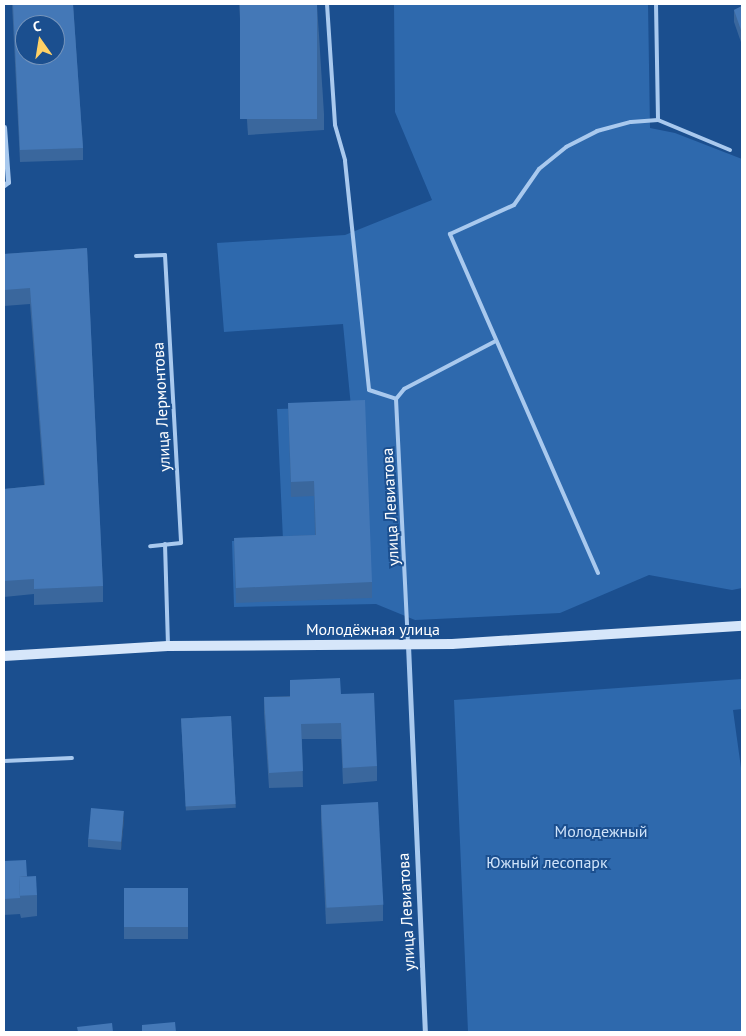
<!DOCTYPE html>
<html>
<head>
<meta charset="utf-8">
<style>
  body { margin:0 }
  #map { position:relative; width:746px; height:1036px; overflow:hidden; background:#1b4f8f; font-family:"PT Sans",sans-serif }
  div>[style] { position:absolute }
  .green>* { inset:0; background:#2e69ad }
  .lane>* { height:4px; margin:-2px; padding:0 2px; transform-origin:2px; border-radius:2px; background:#a9c9ee }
  .street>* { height:5px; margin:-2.5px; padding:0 2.5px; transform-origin:2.5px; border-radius:2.5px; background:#a9c9ee }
  .secondary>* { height:10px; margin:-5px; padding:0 5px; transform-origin:5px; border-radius:5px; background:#d6e6fa }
  .wall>* { inset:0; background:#3a679d; transform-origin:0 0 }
  .shaded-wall>* { inset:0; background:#305480 }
  .building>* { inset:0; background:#4478b7; transform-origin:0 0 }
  span { translate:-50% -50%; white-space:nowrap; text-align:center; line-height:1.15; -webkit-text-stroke:4px #1b4f8f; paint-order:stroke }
  .street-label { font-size:16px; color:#fff }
  .park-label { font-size:16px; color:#cfe3fa }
  .frame { position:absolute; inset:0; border:5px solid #fff; pointer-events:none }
  .north { position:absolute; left:15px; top:15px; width:50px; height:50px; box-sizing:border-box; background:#1b4f8f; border:1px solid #7695bc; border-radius:50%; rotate:347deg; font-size:14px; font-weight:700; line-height:20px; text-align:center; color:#fff }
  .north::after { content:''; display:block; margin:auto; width:18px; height:22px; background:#ffd166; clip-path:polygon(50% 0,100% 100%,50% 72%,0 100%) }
</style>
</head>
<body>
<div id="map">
  <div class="green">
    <i style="clip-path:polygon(394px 4px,648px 4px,650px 128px,675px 133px,742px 159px,742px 588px,732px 590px,649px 575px,560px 613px,415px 620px,376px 604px,234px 607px,232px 541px,283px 540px,277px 409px,351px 407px,343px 324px,224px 332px,217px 243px,345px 235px,432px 200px,395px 112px)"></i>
    <i style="clip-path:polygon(742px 679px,742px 709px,733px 710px,742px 775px,742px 1032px,468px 1032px,454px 700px)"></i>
  </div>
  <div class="lane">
    <i style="left:327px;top:4px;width:121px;rotate:86.2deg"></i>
    <i style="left:335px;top:125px;width:37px;rotate:74deg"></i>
    <i style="left:345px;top:161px;width:230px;rotate:84deg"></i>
    <i style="left:369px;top:390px;width:28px;rotate:18deg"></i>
    <i style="left:396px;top:399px;width:244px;rotate:87.2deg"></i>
    <i style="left:656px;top:4px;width:116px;rotate:89deg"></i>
    <i style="left:136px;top:256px;width:29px;rotate:-2deg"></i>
    <i style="left:165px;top:255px;width:288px;rotate:86.8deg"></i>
    <i style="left:181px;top:543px;width:31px;rotate:174deg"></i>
    <i style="left:396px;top:399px;width:13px;rotate:-51deg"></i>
    <i style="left:404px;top:389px;width:104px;rotate:-27.6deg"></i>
    <i style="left:165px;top:544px;width:100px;rotate:88.3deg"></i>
    <i style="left:598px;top:573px;width:370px;rotate:-113.6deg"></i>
    <i style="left:450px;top:234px;width:70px;rotate:-24.4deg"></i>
    <i style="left:514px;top:205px;width:44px;rotate:-55.2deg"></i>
    <i style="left:539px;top:169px;width:35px;rotate:-39deg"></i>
    <i style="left:566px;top:147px;width:35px;rotate:-27deg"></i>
    <i style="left:597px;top:131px;width:35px;rotate:-15deg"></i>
    <i style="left:631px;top:122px;width:27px;rotate:-4deg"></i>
    <i style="left:658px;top:120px;width:78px;rotate:22.6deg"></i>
    <i style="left:4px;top:761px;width:68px;rotate:-2.5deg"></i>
  </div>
  <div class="street">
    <i style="left:4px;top:127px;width:55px;rotate:85.8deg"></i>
    <i style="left:8px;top:182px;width:5px;rotate:143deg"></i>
    <i style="left:408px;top:645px;width:387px;rotate:87.5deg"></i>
  </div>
  <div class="secondary">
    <i style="left:4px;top:656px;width:164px;rotate:-3.5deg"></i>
    <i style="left:168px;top:646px;width:284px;rotate:-0.4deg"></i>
    <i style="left:452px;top:644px;width:291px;rotate:-3.6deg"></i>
  </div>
  <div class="wall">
    <i style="clip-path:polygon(12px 4px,73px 4px,83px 148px,83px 160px,20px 162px)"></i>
    <i style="clip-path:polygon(239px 4px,317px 4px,324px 114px,324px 130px,248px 135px)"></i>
    <i style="clip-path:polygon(742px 6px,742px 45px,734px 22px,734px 10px)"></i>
    <i style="clip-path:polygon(87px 248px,103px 586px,103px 602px,34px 605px,34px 594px,4px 597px,4px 489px,44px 485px,30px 304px,4px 306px,4px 254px)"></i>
    <i style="clip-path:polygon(288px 403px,372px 582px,372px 598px,236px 603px,234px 538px,315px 535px,314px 496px,291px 497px)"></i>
    <i style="clip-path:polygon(341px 694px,377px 766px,377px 781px,343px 784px,341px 739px,302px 739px,303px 787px,269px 788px,264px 713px,264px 697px)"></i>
    <i style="left:231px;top:716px;width:92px;height:50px;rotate:87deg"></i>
    <i style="clip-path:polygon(321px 806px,383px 905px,383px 921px,326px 924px,321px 821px)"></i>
    <i style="clip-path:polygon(124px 819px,121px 850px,88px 847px,88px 839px)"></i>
    <i style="clip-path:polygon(4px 861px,27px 876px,37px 895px,37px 916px,21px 918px,20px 914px,4px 915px)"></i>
    <i style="left:188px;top:888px;width:51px;height:64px;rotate:90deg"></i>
  </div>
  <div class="shaded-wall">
    <i style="clip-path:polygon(124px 811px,124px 819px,121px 850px,121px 842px)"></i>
  </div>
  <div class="building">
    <i style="clip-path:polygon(evenodd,13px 4px,73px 4px,83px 148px,20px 150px,13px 4px,25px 25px,55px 25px,55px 55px,25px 55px,25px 25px)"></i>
    <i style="left:240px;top:4px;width:77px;height:115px"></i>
    <i style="clip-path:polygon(742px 6px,742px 33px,734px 10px)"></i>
    <i style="clip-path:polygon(87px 248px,103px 586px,34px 589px,34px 579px,4px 581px,4px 489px,45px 485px,30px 288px,4px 290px,4px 254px)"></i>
    <i style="clip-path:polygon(365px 400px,372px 582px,236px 588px,234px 538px,316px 535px,314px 481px,291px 482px,288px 403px)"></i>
    <i style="clip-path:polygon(340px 678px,341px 694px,374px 693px,377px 766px,343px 768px,341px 723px,301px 724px,303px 771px,269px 773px,264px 697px,290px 697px,290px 680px)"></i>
    <i style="left:231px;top:716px;width:88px;height:50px;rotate:87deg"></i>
    <i style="left:378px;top:802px;width:103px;height:57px;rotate:87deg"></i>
    <i style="left:91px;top:808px;width:33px;height:31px;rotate:5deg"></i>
    <i style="clip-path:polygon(26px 860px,27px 876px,19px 877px,20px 898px,4px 899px,4px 861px)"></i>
    <i style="left:36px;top:876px;width:19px;height:17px;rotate:87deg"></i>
    <i style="left:188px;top:888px;width:39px;height:64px;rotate:90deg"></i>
    <i style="clip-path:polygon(175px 1022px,176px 1032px,142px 1032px,142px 1025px)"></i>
    <i style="clip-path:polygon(112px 1023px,113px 1032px,78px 1032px,77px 1027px)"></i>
  </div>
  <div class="street-label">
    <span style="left:161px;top:407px;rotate:-93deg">улица Лермонтова</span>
    <span style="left:390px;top:507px;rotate:-93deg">улица Левиатова</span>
    <span style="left:373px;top:629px">Молодёжная улица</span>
    <span style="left:406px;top:912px;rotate:-93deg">улица Левиатова</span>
  </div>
  <div class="park-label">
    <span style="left:601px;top:831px">Молодежный</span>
    <span style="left:547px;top:862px">Южный лесопарк</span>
  </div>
  <div class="frame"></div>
  <div class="north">С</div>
</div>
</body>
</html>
